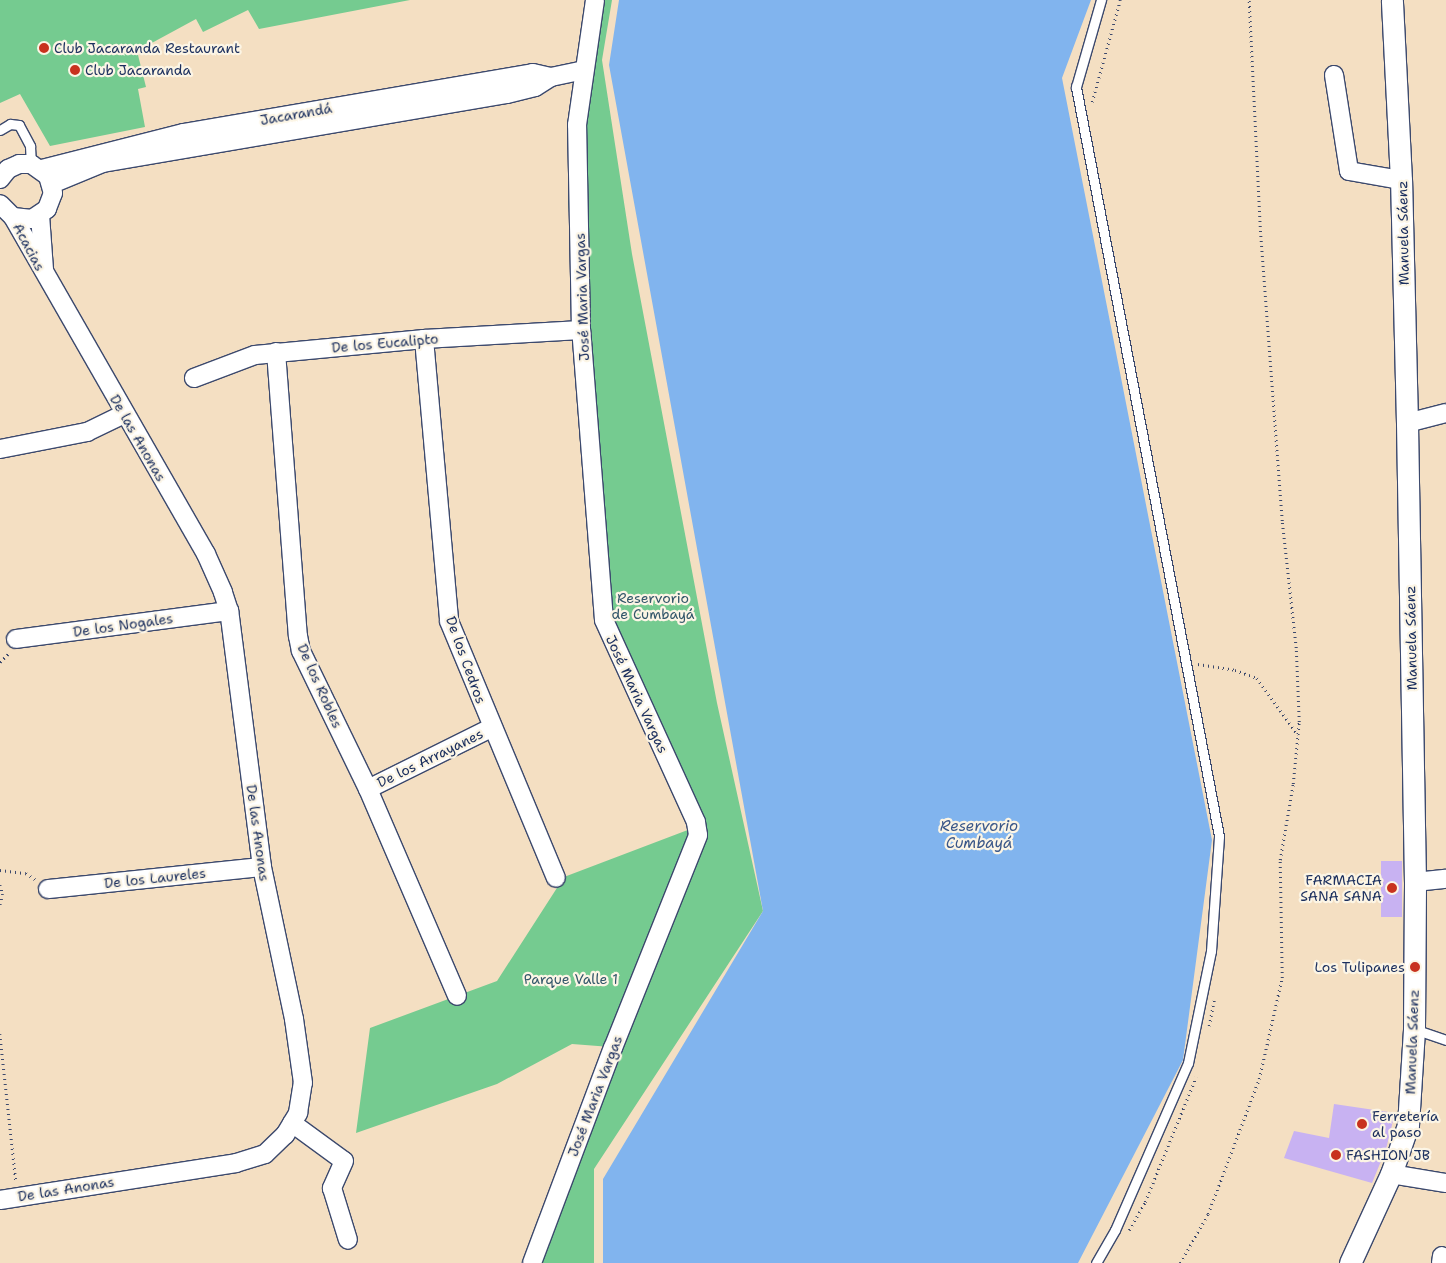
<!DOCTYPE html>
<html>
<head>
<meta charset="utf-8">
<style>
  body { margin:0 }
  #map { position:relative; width:1446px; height:1263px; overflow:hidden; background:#f4dfc2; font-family:"Shantell Sans",sans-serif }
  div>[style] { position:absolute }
  .green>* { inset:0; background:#75cb90 }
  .water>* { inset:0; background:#81b4ee }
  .building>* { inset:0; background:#c8b2f2; transform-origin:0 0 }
  .path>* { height:2.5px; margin-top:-1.25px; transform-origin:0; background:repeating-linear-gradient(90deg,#3c496d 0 1px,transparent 0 5px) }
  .roads { filter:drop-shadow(1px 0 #3c496d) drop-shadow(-1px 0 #3c496d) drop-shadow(0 1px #3c496d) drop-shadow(0 -1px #3c496d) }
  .service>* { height:9px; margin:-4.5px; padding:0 4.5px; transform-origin:4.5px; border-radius:4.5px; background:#fff }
  .minor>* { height:18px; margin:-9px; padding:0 9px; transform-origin:9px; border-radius:9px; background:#fff }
  .tertiary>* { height:21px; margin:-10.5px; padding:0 10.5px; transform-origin:10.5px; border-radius:10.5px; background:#fff }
  .dots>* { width:14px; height:14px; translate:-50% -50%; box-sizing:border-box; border:2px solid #fcf5e5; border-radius:50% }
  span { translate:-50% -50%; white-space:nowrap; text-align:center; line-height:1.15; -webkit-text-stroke:4.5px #fcf5e5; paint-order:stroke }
  .poi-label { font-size:14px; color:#1b2f5e }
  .left { translate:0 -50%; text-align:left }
  .right { translate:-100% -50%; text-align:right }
  .street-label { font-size:14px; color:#1b2f5e }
  .park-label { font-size:14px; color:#32566a }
  .water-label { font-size:15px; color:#3a5789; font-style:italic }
</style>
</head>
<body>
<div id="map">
  <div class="green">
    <i style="clip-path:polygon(0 0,410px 0,259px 29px,248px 10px,203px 32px,196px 19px,137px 51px,146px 87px,138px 89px,145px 127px,50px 146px,20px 94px,0 103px)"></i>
    <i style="clip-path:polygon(590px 0,612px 0,602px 60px,632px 254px,717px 703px,763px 911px,594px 1169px,594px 1263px,541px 1263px,616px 1056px,707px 832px,608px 617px,568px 202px)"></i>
    <i style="clip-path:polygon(693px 828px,611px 1047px,572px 1044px,497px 1084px,356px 1133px,370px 1028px,497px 981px,564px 877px)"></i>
  </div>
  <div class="water">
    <i style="clip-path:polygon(619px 0,1091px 0,1062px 78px,1212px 840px,1183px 1060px,1078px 1263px,603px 1263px,603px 1179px,763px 911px,609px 65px)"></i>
  </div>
  <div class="building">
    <i style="left:1381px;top:861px;width:21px;height:56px"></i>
    <i style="clip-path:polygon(1334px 1104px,1395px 1113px,1386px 1149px,1372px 1183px,1284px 1158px,1294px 1131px,1329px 1138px)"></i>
  </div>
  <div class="path">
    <i style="left:1092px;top:102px;width:106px;rotate:-74.6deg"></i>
    <i style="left:0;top:662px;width:13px;rotate:-45deg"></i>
    <i style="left:1198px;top:664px;width:37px;rotate:9deg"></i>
    <i style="left:1235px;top:670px;width:23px;rotate:20deg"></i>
    <i style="left:1257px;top:678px;width:70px;rotate:54.3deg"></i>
    <i style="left:0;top:870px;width:26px;rotate:7deg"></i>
    <i style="left:26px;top:873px;width:12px;rotate:35deg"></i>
    <i style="left:0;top:885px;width:9px;rotate:72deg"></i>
    <i style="left:3px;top:894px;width:11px;rotate:105deg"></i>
    <i style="left:1209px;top:1026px;width:26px;rotate:-79deg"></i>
    <i style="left:0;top:1034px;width:148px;rotate:83.8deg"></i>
    <i style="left:1129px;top:1230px;width:32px;rotate:-60deg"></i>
    <i style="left:1145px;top:1202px;width:135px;rotate:-67.8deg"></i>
    <i style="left:1180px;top:1263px;width:56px;rotate:-60.3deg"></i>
    <i style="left:1208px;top:1214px;width:144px;rotate:-69.3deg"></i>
    <i style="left:1259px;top:1079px;width:104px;rotate:-77.2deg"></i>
    <i style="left:1282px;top:978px;width:118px;rotate:-91deg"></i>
    <i style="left:1280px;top:860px;width:77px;rotate:-80.3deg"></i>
    <i style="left:1293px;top:784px;width:62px;rotate:-84.5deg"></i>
    <i style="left:1299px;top:722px;width:74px;rotate:-92.3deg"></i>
    <i style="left:1296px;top:648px;width:128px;rotate:-96.3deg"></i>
    <i style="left:1282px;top:521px;width:295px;rotate:-94.3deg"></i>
    <i style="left:1260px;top:227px;width:227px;rotate:-92.8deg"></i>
  </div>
  <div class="roads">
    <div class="service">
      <i style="left:0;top:130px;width:12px;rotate:-31deg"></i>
      <i style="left:10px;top:124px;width:9px;rotate:6deg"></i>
      <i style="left:19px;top:125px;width:24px;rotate:62deg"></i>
      <i style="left:30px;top:146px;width:18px;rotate:87deg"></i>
      <i style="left:1414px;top:1029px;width:34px;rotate:19deg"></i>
      <i style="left:1096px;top:1263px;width:38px;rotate:-60deg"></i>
      <i style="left:1115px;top:1230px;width:182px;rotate:-66.4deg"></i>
      <i style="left:1188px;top:1063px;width:114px;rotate:-78.4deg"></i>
      <i style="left:1211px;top:951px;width:115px;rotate:-86deg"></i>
      <i style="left:1219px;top:836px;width:763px;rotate:-100.81deg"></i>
      <i style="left:1076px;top:87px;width:91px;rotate:-74deg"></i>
    </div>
    <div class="minor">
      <i style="left:1334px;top:75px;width:97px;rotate:81.1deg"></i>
      <i style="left:1349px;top:171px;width:53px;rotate:9.8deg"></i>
      <i style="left:42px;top:169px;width:146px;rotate:-14.3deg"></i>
      <i style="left:183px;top:133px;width:355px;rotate:-9.7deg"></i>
      <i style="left:533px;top:73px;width:18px;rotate:13deg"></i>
      <i style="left:0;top:179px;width:13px;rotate:-51deg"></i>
      <i style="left:8px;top:169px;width:12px;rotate:-24deg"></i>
      <i style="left:19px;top:164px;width:12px"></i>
      <i style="left:31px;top:164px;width:21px;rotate:35deg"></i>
      <i style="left:48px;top:176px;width:18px;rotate:74deg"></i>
      <i style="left:53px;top:193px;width:17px;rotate:111deg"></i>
      <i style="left:47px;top:209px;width:18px;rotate:146deg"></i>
      <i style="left:32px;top:219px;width:19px;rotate:-174deg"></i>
      <i style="left:13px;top:217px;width:18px;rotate:-135deg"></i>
      <i style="left:52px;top:184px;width:55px;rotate:-22.4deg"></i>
      <i style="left:103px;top:163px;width:410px;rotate:-9.7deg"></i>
      <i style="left:507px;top:94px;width:29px;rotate:-14deg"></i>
      <i style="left:535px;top:87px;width:19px;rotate:-32deg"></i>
      <i style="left:551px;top:77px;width:34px;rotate:-12deg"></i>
      <i style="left:40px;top:215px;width:55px;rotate:85.8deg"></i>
      <i style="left:424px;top:339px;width:283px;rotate:84.9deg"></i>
      <i style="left:449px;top:621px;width:278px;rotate:67.4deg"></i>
      <i style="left:276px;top:352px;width:285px;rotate:85.6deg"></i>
      <i style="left:298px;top:636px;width:15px;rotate:79deg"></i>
      <i style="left:301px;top:651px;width:153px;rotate:64.1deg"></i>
      <i style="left:368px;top:789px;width:225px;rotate:66.7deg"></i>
      <i style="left:194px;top:378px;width:65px;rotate:-20.7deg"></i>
      <i style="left:255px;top:355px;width:170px;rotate:-5.4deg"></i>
      <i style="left:424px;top:339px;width:157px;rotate:-3.3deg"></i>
      <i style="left:1407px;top:423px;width:40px;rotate:-14.4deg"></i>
      <i style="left:0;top:449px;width:89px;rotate:-11.1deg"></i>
      <i style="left:87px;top:432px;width:41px;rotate:-25.9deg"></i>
      <i style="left:16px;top:639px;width:215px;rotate:-7.5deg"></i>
      <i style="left:368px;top:789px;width:137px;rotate:-26.4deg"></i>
      <i style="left:1415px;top:882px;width:31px;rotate:-6deg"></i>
      <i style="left:48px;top:889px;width:215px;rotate:-5.9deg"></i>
      <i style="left:292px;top:1123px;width:64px;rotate:36.2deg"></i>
      <i style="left:344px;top:1161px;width:30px;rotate:114deg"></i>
      <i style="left:332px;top:1188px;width:54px;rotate:72.9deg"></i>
      <i style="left:1391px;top:1174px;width:56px;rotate:9.3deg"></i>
      <i style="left:0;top:1200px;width:239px;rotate:-8.9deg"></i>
      <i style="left:236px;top:1163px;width:30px;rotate:-17deg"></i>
      <i style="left:265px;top:1154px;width:28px;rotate:-44deg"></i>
      <i style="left:285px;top:1135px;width:26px;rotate:-59deg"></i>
      <i style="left:298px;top:1113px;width:30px;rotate:-81deg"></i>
      <i style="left:303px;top:1083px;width:65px;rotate:-98deg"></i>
      <i style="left:294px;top:1019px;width:155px;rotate:-101.9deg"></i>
      <i style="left:262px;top:867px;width:258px;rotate:-97.3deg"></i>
      <i style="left:229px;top:611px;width:20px;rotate:-108deg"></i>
      <i style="left:223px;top:592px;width:42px;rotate:-114.1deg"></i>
      <i style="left:206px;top:554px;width:388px;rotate:-119.8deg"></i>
      <i style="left:532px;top:1263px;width:230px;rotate:-69.4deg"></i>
      <i style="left:613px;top:1048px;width:229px;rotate:-68.2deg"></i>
      <i style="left:698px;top:835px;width:13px;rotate:-99deg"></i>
      <i style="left:696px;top:822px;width:222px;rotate:-114.5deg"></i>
      <i style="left:604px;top:620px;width:291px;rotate:-94.5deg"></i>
      <i style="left:581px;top:330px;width:205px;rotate:-91.1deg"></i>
      <i style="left:577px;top:125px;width:126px;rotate:-81.8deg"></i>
      <i style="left:1441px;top:1263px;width:7px;rotate:-82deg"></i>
    </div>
    <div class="tertiary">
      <i style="left:1350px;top:1263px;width:98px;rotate:-65.3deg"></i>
      <i style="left:1391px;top:1174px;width:52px;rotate:-70.9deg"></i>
      <i style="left:1408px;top:1125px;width:96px;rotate:-86.4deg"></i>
      <i style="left:1414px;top:1029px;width:147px;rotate:-89.6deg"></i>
      <i style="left:1415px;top:882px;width:459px;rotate:-91deg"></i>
      <i style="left:1407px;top:423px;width:243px;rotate:-91.4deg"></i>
      <i style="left:1401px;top:180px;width:180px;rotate:-92.9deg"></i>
    </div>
  </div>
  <div class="dots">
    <i style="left:44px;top:48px;background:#c8321e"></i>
    <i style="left:75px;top:70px;background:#c8321e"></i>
    <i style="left:1392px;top:888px;background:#c8321e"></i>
    <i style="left:1415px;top:967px;background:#c8321e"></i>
    <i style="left:1362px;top:1124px;background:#c8321e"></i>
    <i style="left:1336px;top:1155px;background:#c8321e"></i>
  </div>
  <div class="poi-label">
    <span class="left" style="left:54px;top:48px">Club Jacaranda Restaurant</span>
    <span class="left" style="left:85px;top:70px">Club Jacaranda</span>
    <span class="right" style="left:1382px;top:888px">FARMACIA<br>SANA SANA</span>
    <span class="right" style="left:1405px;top:967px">Los Tulipanes</span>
    <span class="left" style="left:1372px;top:1124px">Ferretería<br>al paso</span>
    <span class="left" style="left:1346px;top:1155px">FASHION JB</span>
  </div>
  <div class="street-label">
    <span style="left:296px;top:114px;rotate:-10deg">Jacarandá</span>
    <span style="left:1403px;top:233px;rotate:-91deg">Manuela Sáenz</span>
    <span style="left:29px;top:247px;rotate:62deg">Acacias</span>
    <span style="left:582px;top:297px;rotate:-92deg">José Maria Vargas</span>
    <span style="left:385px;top:343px;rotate:-5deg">De los Eucalipto</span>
    <span style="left:138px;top:438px;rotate:60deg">De las Anonas</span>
    <span style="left:123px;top:625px;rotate:-8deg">De los Nogales</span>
    <span style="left:1411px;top:638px;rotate:-91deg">Manuela Sáenz</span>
    <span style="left:466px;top:660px;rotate:70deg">De los Cedros</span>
    <span style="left:320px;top:686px;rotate:66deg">De los Robles</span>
    <span style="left:637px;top:694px;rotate:65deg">José Maria Vargas</span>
    <span style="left:430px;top:758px;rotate:-26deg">De los Arrayanes</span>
    <span style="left:258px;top:833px;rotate:82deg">De las Anonas</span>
    <span style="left:155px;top:878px;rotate:-6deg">De los Laureles</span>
    <span style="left:1412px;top:1042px;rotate:-88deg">Manuela Sáenz</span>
    <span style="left:595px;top:1096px;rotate:-69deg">José Maria Vargas</span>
    <span style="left:66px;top:1189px;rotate:-9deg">De las Anonas</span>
  </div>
  <div class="park-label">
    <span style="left:653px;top:606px">Reservorio<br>de Cumbayá</span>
    <span style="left:571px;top:979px">Parque Valle 1</span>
  </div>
  <div class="water-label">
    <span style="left:979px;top:835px">Reservorio<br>Cumbayá</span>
  </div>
</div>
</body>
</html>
